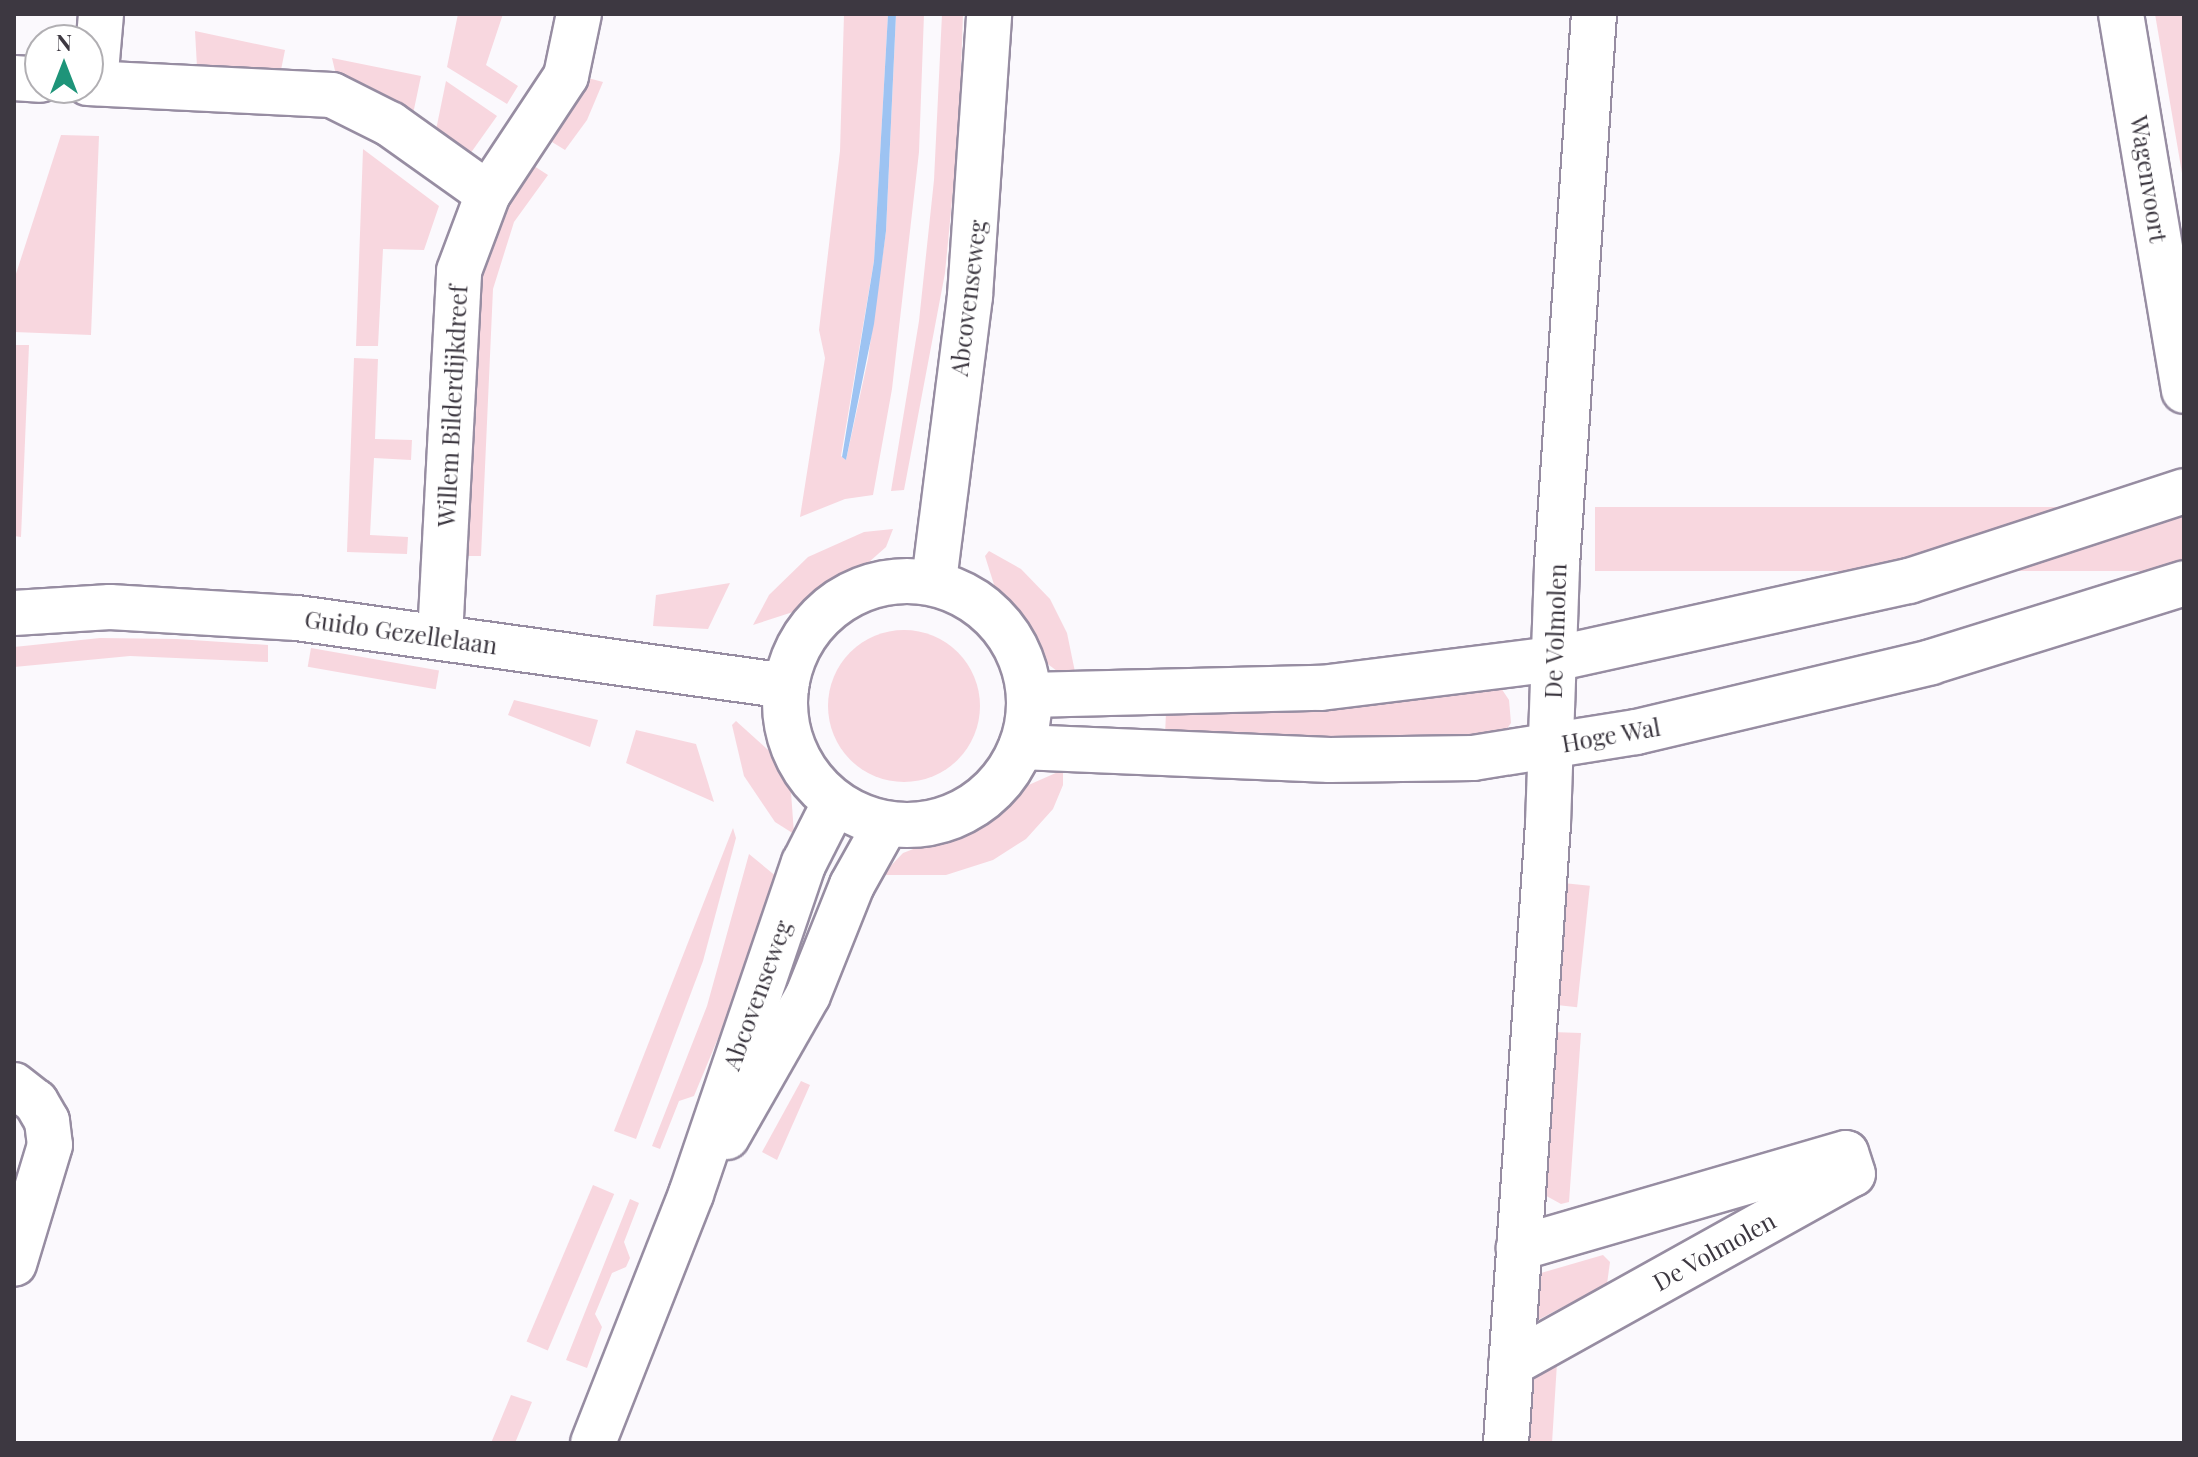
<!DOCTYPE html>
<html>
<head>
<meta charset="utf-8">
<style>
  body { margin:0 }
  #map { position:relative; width:2198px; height:1457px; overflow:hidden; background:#fbf9fd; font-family:"Playfair Display",serif }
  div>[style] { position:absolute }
  .green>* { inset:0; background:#f8d7df; transform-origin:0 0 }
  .round { border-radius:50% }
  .water>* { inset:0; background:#9dc3f2 }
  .roads { filter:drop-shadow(2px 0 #978da2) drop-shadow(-2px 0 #978da2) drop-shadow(0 2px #978da2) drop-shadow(0 -2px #978da2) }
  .street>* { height:44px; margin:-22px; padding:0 22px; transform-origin:22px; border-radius:22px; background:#fff }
  .secondary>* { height:44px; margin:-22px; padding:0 22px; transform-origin:22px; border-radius:22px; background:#fff }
  .secondary>.ring { margin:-22px; padding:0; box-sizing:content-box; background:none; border:44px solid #fff; border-radius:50% }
  span { translate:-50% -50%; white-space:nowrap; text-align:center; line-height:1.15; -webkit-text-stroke:6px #fff; paint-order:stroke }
  .street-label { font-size:24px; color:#3d3841 }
  .frame { position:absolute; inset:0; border:16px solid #3d3841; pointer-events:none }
  .north { position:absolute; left:24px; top:24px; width:80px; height:80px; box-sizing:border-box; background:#fff; border:2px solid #b1afb3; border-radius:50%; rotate:0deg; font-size:22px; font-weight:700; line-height:32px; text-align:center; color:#3d3841 }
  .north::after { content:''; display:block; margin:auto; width:28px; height:36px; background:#1e9479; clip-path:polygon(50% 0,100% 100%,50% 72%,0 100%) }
</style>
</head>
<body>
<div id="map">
  <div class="green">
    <i style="clip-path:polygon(458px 14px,503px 14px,486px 65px,518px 86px,507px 104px,447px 67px)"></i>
    <i style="clip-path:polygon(844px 14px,888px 14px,874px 261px,841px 456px,846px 460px,868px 359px,886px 231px,896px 14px,924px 14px,919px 152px,892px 389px,873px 495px,845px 499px,800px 517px,825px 358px,819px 330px,840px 151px)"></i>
    <i style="clip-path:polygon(942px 14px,963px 14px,959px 128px,945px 273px,904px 490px,891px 491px,919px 321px,934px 180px)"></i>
    <i style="clip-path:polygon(2155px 14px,2184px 14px,2184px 185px)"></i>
    <i style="clip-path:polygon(195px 31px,285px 50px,281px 70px,197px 67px)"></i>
    <i style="clip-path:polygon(332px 58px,421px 76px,413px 114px,367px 85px,336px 75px)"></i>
    <i style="clip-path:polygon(588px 78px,603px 82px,587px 120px,565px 150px,552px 142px)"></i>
    <i style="clip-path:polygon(446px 81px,497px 116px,470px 154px,436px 130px)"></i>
    <i style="clip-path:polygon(61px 135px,99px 136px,91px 335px,14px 332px,14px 280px)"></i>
    <i style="clip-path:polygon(363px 149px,439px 206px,424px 250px,383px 249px,378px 346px,356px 346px)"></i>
    <i style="clip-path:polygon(534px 166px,548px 175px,514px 222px,493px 289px,481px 556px,466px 556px,480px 271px,507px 204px)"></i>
    <i style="clip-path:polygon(14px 345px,29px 345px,21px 537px,14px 536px)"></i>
    <i style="clip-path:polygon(354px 358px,378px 359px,375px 439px,412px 440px,411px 460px,374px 458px,370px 535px,408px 537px,407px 554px,347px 552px)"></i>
    <i style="left:2184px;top:507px;width:64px;height:589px;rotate:90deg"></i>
    <i style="clip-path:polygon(893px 529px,886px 547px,860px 570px,796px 611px,753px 625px,769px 595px,808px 557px,864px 532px)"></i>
    <i style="clip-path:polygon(989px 551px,1021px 569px,1050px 599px,1067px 633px,1075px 672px,1061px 674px,1041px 659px,996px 591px,985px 556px)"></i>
    <i style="clip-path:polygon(730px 583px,708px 629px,653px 626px,656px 595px)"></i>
    <i class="round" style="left:828px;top:630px;width:152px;height:152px"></i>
    <i style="clip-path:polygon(177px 639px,268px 645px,268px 662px,130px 656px,14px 667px,14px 647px,100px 638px)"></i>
    <i style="left:311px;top:648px;width:130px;height:19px;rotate:10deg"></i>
    <i style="clip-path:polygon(1499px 685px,1509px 700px,1511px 723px,1499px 740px,1165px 736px,1166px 712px)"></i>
    <i style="clip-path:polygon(514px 700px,598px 720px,590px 747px,508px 715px)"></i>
    <i style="clip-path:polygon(736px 721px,776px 757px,791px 792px,794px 834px,775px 822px,744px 776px,732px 725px)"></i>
    <i style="clip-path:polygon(636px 730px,696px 744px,714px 802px,626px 763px)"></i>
    <i style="clip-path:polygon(1058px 772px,1063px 773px,1063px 785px,1053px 809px,1026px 839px,993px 860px,946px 875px,882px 875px,903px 853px,973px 826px,1024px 787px)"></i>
    <i style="clip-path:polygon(733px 828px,736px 838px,703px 961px,636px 1139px,614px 1131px)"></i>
    <i style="clip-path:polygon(749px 854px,783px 882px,694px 1096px,679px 1101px,660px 1149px,652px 1146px,707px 1006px)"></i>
    <i style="left:1563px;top:883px;width:27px;height:122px;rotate:6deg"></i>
    <i style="clip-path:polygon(1552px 1032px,1581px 1033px,1569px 1202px,1561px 1204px,1541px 1193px)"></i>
    <i style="clip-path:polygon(801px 1081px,810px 1085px,777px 1160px,762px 1152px)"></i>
    <i style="left:593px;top:1185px;width:23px;height:170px;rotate:23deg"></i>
    <i style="clip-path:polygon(630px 1199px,639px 1203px,624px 1242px,630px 1258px,626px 1267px,612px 1273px,595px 1314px,602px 1327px,587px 1368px,566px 1360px)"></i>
    <i style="clip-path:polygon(1603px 1255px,1610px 1262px,1607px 1284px,1536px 1321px,1541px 1273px)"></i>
    <i style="clip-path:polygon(1557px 1363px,1552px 1443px,1524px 1443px,1528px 1380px)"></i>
    <i style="clip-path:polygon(511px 1395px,532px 1402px,515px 1443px,491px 1443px)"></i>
  </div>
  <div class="water">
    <i style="clip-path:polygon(888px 14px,896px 14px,886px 231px,874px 324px,846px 460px,842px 457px,874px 261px)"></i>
  </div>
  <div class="roads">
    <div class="street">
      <i style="left:2121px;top:14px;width:382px;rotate:80.5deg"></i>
      <i style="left:14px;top:78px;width:26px;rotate:4deg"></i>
      <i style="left:88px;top:83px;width:244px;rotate:2.8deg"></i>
      <i style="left:332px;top:95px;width:65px;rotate:26.6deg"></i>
      <i style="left:390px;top:124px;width:120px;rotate:35.5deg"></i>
      <i style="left:95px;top:83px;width:69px;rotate:-85deg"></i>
      <i style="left:14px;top:613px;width:96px;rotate:-3.6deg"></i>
      <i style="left:110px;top:607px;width:187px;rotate:3.4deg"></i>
      <i style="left:297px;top:618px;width:494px;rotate:7.9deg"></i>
      <i style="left:440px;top:637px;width:366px;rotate:-87deg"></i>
      <i style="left:459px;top:271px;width:82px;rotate:-69.4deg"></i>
      <i style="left:488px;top:194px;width:141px;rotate:-56.5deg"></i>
      <i style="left:566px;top:76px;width:63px;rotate:-78.2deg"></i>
      <i style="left:1029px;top:695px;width:292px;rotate:-1.4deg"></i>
      <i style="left:1321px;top:688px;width:235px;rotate:-7.1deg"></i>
      <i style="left:1554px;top:659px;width:363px;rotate:-12.4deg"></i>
      <i style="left:1909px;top:581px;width:289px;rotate:-18.1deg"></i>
      <i style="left:1021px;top:747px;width:309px;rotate:2.4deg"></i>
      <i style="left:1330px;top:760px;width:143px;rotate:-0.8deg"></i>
      <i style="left:1473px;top:758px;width:165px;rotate:-9.1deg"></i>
      <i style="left:1636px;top:732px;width:303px;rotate:-13.3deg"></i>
      <i style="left:1931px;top:662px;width:265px;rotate:-17.3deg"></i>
      <i style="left:14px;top:1085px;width:28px;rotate:38deg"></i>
      <i style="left:36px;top:1102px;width:22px;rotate:60deg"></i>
      <i style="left:47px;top:1121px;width:24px;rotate:83deg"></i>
      <i style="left:50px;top:1145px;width:124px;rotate:106.8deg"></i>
      <i style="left:1511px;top:1364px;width:391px;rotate:-29.1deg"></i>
      <i style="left:1853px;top:1174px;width:22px;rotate:-108deg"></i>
      <i style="left:1846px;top:1153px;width:341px;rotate:163.8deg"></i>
      <i style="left:1506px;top:1443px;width:620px;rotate:-86.12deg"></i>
      <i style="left:1548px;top:824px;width:259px;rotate:-88deg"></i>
      <i style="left:1557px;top:565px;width:552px;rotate:-86.16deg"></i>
    </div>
    <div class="secondary">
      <i class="ring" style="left:785px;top:581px;width:200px;height:200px"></i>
      <i style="left:934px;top:581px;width:287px;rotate:-82.8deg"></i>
      <i style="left:970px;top:296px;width:283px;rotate:-86.1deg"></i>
      <i style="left:727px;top:1137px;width:163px;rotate:-60.3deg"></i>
      <i style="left:808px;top:995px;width:118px;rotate:-68.2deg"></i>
      <i style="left:852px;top:885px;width:68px;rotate:-60.8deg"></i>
      <i style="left:593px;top:1443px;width:268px;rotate:-68.5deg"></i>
      <i style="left:691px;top:1194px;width:350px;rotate:-71.2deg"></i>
      <i style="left:804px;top:863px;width:68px;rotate:-63.1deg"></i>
    </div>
  </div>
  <div class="street-label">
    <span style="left:2149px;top:179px;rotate:81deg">Wagenvoort</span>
    <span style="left:968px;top:298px;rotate:-83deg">Abcovenseweg</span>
    <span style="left:452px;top:406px;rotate:-87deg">Willem Bilderdijkdreef</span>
    <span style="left:1555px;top:631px;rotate:-88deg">De Volmolen</span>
    <span style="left:401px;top:632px;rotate:8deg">Guido Gezellelaan</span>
    <span style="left:1611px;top:735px;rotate:-10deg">Hoge Wal</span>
    <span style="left:757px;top:995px;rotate:-70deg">Abcovenseweg</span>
    <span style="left:1714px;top:1251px;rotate:-29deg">De Volmolen</span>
  </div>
  <div class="frame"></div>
  <div class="north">N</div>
</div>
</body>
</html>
